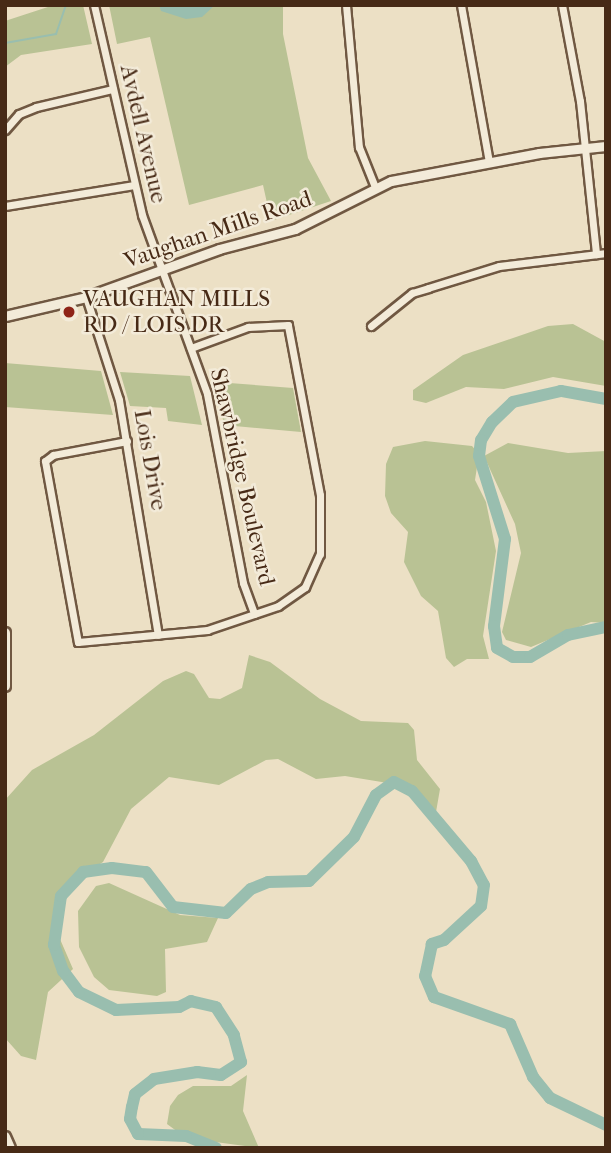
<!DOCTYPE html>
<html>
<head>
<meta charset="utf-8">
<style>
  body { margin:0 }
  #map { position:relative; width:611px; height:1153px; overflow:hidden; background:#ece0c5; font-family:"IM FELL French Canon",serif }
  div>[style] { position:absolute }
  .green>* { inset:0; background:#b9c294 }
  .water>* { inset:0; background:#99beaf }
  .stream>* { height:2px; margin:-1px; padding:0 1px; transform-origin:1px; border-radius:1px; background:#99beaf }
  .river>* { height:12px; margin:-6px; padding:0 6px; transform-origin:6px; border-radius:6px; background:#99beaf }
  .roads { filter:drop-shadow(2px 0 #705842) drop-shadow(-2px 0 #705842) drop-shadow(0 2px #705842) drop-shadow(0 -2px #705842) }
  .minor>* { height:7px; margin:-3.5px; padding:0 3.5px; transform-origin:3.5px; border-radius:3.5px; background:#f3ebd9 }
  .tertiary>* { height:9px; margin:-4.5px; padding:0 4.5px; transform-origin:4.5px; border-radius:4.5px; background:#f3ebd9 }
  .secondary>* { height:10px; margin:-5px; padding:0 5px; transform-origin:5px; border-radius:5px; background:#f3ebd9 }
  .dots>* { width:19px; height:19px; translate:-50% -50%; box-sizing:border-box; border:4px solid #f3ebd9; border-radius:50% }
  span { translate:-50% -50%; white-space:nowrap; text-align:center; line-height:1.15; -webkit-text-stroke:5px #f3ebd9; paint-order:stroke }
  .street-label { font-size:23px; color:#472a16 }
  .poi-label { font-size:23px; color:#472a16 }
  .left { translate:0 -50%; text-align:left }
  .frame { position:absolute; inset:0; border:7px solid #472a16; pointer-events:none }
</style>
</head>
<body>
<div id="map">
  <div class="green">
    <i style="clip-path:polygon(54px 5px,83px 5px,92px 44px,21px 55px,5px 67px,5px 21px)"></i>
    <i style="clip-path:polygon(109px 5px,283px 5px,283px 34px,308px 158px,331px 201px,271px 221px,263px 185px,189px 205px,150px 37px,117px 44px)"></i>
    <i style="clip-path:polygon(573px 324px,606px 342px,606px 386px,553px 377px,504px 389px,466px 387px,426px 403px,413px 400px,413px 390px,463px 355px,548px 326px)"></i>
    <i style="clip-path:polygon(5px 363px,101px 371px,113px 415px,5px 407px)"></i>
    <i style="clip-path:polygon(120px 372px,190px 376px,202px 425px,168px 421px,166px 408px,130px 406px)"></i>
    <i style="clip-path:polygon(216px 382px,293px 388px,301px 432px,224px 425px)"></i>
    <i style="clip-path:polygon(425px 441px,472px 446px,479px 454px,475px 480px,486px 502px,496px 551px,483px 636px,489px 659px,467px 659px,454px 667px,446px 658px,438px 611px,421px 596px,404px 562px,408px 532px,391px 513px,385px 496px,386px 464px,393px 447px)"></i>
    <i style="clip-path:polygon(508px 443px,568px 453px,606px 451px,606px 623px,591px 622px,531px 647px,506px 640px,502px 632px,521px 553px,515px 524px,484px 456px)"></i>
    <i style="clip-path:polygon(249px 655px,270px 662px,320px 699px,361px 721px,408px 723px,414px 730px,417px 760px,440px 789px,436px 812px,400px 785px,345px 776px,316px 779px,278px 759px,266px 760px,219px 785px,169px 777px,131px 809px,103px 862px,65px 887px,56px 900px,53px 923px,73px 969px,48px 992px,36px 1060px,21px 1056px,5px 1038px,5px 800px,32px 770px,94px 735px,163px 681px,186px 671px,194px 674px,209px 698px,220px 699px,242px 688px)"></i>
    <i style="clip-path:polygon(109px 883px,180px 915px,218px 918px,207px 942px,165px 949px,166px 992px,157px 996px,109px 990px,94px 977px,79px 947px,78px 911px,96px 886px)"></i>
    <i style="clip-path:polygon(247px 1075px,243px 1111px,259px 1148px,186px 1138px,167px 1124px,170px 1106px,178px 1095px,193px 1086px,231px 1086px)"></i>
  </div>
  <div class="water">
    <i style="clip-path:polygon(159px 5px,215px 5px,202px 17px,186px 19px,161px 11px)"></i>
  </div>
  <div class="stream">
    <i style="left:5px;top:43px;width:52px;rotate:-10deg"></i>
    <i style="left:56px;top:34px;width:31px;rotate:-71deg"></i>
  </div>
  <div class="river">
    <i style="left:606px;top:399px;width:46px;rotate:-169.9deg"></i>
    <i style="left:561px;top:391px;width:49px;rotate:167.1deg"></i>
    <i style="left:513px;top:402px;width:29px;rotate:136deg"></i>
    <i style="left:492px;top:422px;width:21px;rotate:121deg"></i>
    <i style="left:481px;top:440px;width:16px;rotate:97deg"></i>
    <i style="left:479px;top:456px;width:87px;rotate:72.6deg"></i>
    <i style="left:505px;top:539px;width:88px;rotate:97.2deg"></i>
    <i style="left:494px;top:626px;width:22px;rotate:82deg"></i>
    <i style="left:497px;top:648px;width:18px;rotate:29deg"></i>
    <i style="left:513px;top:657px;width:17px"></i>
    <i style="left:530px;top:657px;width:44px;rotate:-30.1deg"></i>
    <i style="left:568px;top:635px;width:39px;rotate:-12deg"></i>
    <i style="left:216px;top:1148px;width:32px;rotate:-158deg"></i>
    <i style="left:186px;top:1136px;width:48px;rotate:-177.6deg"></i>
    <i style="left:138px;top:1134px;width:17px;rotate:-118deg"></i>
    <i style="left:130px;top:1119px;width:12px;rotate:-81deg"></i>
    <i style="left:132px;top:1107px;width:13px;rotate:-77deg"></i>
    <i style="left:135px;top:1094px;width:24px;rotate:-38deg"></i>
    <i style="left:154px;top:1079px;width:44px;rotate:-9.2deg"></i>
    <i style="left:197px;top:1072px;width:24px;rotate:7deg"></i>
    <i style="left:221px;top:1075px;width:24px;rotate:-33deg"></i>
    <i style="left:241px;top:1062px;width:28px;rotate:-105deg"></i>
    <i style="left:234px;top:1035px;width:33px;rotate:-123deg"></i>
    <i style="left:216px;top:1007px;width:26px;rotate:-167deg"></i>
    <i style="left:191px;top:1001px;width:13px;rotate:153deg"></i>
    <i style="left:179px;top:1007px;width:63px;rotate:177.3deg"></i>
    <i style="left:116px;top:1010px;width:41px;rotate:-154.1deg"></i>
    <i style="left:79px;top:992px;width:26px;rotate:-127deg"></i>
    <i style="left:63px;top:971px;width:28px;rotate:-109deg"></i>
    <i style="left:54px;top:945px;width:49px;rotate:-81.9deg"></i>
    <i style="left:61px;top:896px;width:33px;rotate:-47deg"></i>
    <i style="left:83px;top:872px;width:29px;rotate:-8deg"></i>
    <i style="left:112px;top:868px;width:34px;rotate:7deg"></i>
    <i style="left:146px;top:872px;width:44px;rotate:52.4deg"></i>
    <i style="left:173px;top:907px;width:53px;rotate:6.5deg"></i>
    <i style="left:226px;top:913px;width:35px;rotate:-44deg"></i>
    <i style="left:251px;top:889px;width:18px;rotate:-22deg"></i>
    <i style="left:268px;top:882px;width:41px;rotate:-1.4deg"></i>
    <i style="left:309px;top:881px;width:63px;rotate:-44.4deg"></i>
    <i style="left:354px;top:837px;width:47px;rotate:-62.4deg"></i>
    <i style="left:376px;top:795px;width:22px;rotate:-36deg"></i>
    <i style="left:394px;top:782px;width:20px;rotate:27deg"></i>
    <i style="left:412px;top:791px;width:92px;rotate:49.9deg"></i>
    <i style="left:471px;top:861px;width:27px;rotate:62deg"></i>
    <i style="left:484px;top:885px;width:21px;rotate:98deg"></i>
    <i style="left:481px;top:906px;width:50px;rotate:137.4deg"></i>
    <i style="left:444px;top:940px;width:13px;rotate:162deg"></i>
    <i style="left:432px;top:944px;width:33px;rotate:102deg"></i>
    <i style="left:425px;top:976px;width:23px;rotate:67deg"></i>
    <i style="left:434px;top:997px;width:81px;rotate:19.6deg"></i>
    <i style="left:510px;top:1024px;width:58px;rotate:66.5deg"></i>
    <i style="left:533px;top:1077px;width:27px;rotate:51deg"></i>
    <i style="left:550px;top:1098px;width:62px;rotate:25.7deg"></i>
  </div>
  <div class="roads">
    <div class="minor">
      <i style="left:94px;top:5px;width:215px;rotate:77.1deg"></i>
      <i style="left:142px;top:215px;width:190px;rotate:70deg"></i>
      <i style="left:207px;top:394px;width:192px;rotate:79.2deg"></i>
      <i style="left:243px;top:583px;width:33px;rotate:70deg"></i>
      <i style="left:346px;top:5px;width:143px;rotate:84.8deg"></i>
      <i style="left:359px;top:147px;width:43px;rotate:68.2deg"></i>
      <i style="left:461px;top:5px;width:159px;rotate:79.9deg"></i>
      <i style="left:562px;top:5px;width:98px;rotate:79.4deg"></i>
      <i style="left:580px;top:101px;width:154px;rotate:84deg"></i>
      <i style="left:5px;top:130px;width:21px;rotate:-49deg"></i>
      <i style="left:19px;top:114px;width:18px;rotate:-22deg"></i>
      <i style="left:36px;top:107px;width:79px;rotate:-13.2deg"></i>
      <i style="left:5px;top:206px;width:131px;rotate:-9.2deg"></i>
      <i style="left:86px;top:297px;width:108px;rotate:72.2deg"></i>
      <i style="left:119px;top:400px;width:238px;rotate:80.6deg"></i>
      <i style="left:371px;top:326px;width:53px;rotate:-38.8deg"></i>
      <i style="left:412px;top:293px;width:17px;rotate:-17deg"></i>
      <i style="left:428px;top:288px;width:74px;rotate:-17.2deg"></i>
      <i style="left:499px;top:266px;width:108px;rotate:-6.9deg"></i>
      <i style="left:127px;top:441px;width:75px;rotate:169.3deg"></i>
      <i style="left:53px;top:455px;width:10px;rotate:143deg"></i>
      <i style="left:45px;top:461px;width:184px;rotate:79.7deg"></i>
      <i style="left:78px;top:642px;width:130px;rotate:-5.3deg"></i>
      <i style="left:207px;top:630px;width:75px;rotate:-18.7deg"></i>
      <i style="left:278px;top:606px;width:33px;rotate:-35deg"></i>
      <i style="left:305px;top:587px;width:36px;rotate:-66deg"></i>
      <i style="left:320px;top:554px;width:59px;rotate:-90deg"></i>
      <i style="left:320px;top:495px;width:173px;rotate:-100.7deg"></i>
      <i style="left:288px;top:325px;width:40px;rotate:177.1deg"></i>
      <i style="left:248px;top:327px;width:61px;rotate:159.8deg"></i>
    </div>
    <div class="tertiary">
      <i style="left:5px;top:316px;width:83px;rotate:-13.2deg"></i>
      <i style="left:86px;top:297px;width:141px;rotate:-19.8deg"></i>
      <i style="left:219px;top:249px;width:79px;rotate:-14.7deg"></i>
      <i style="left:295px;top:229px;width:107px;rotate:-26.6deg"></i>
      <i style="left:391px;top:181px;width:151px;rotate:-10.7deg"></i>
      <i style="left:539px;top:153px;width:67px;rotate:-6deg"></i>
    </div>
    <div class="secondary">
      <i style="left:5px;top:633px;width:53px;rotate:90deg"></i>
      <i style="left:5px;top:1137px;width:12px;rotate:66deg"></i>
    </div>
  </div>
  <div class="dots">
    <i style="left:69px;top:312px;background:#8f2418"></i>
  </div>
  <div class="street-label">
    <span style="left:143px;top:134px;rotate:77deg">Avdell Avenue</span>
    <span style="left:218px;top:230px;rotate:-19deg">Vaughan Mills Road</span>
    <span style="left:150px;top:460px;rotate:80deg">Lois Drive</span>
    <span style="left:242px;top:477px;rotate:77deg">Shawbridge Boulevard</span>
  </div>
  <div class="poi-label">
    <span class="left" style="left:83px;top:312px">VAUGHAN MILLS<br>RD / LOIS DR</span>
  </div>
  <div class="frame"></div>
</div>
</body>
</html>
